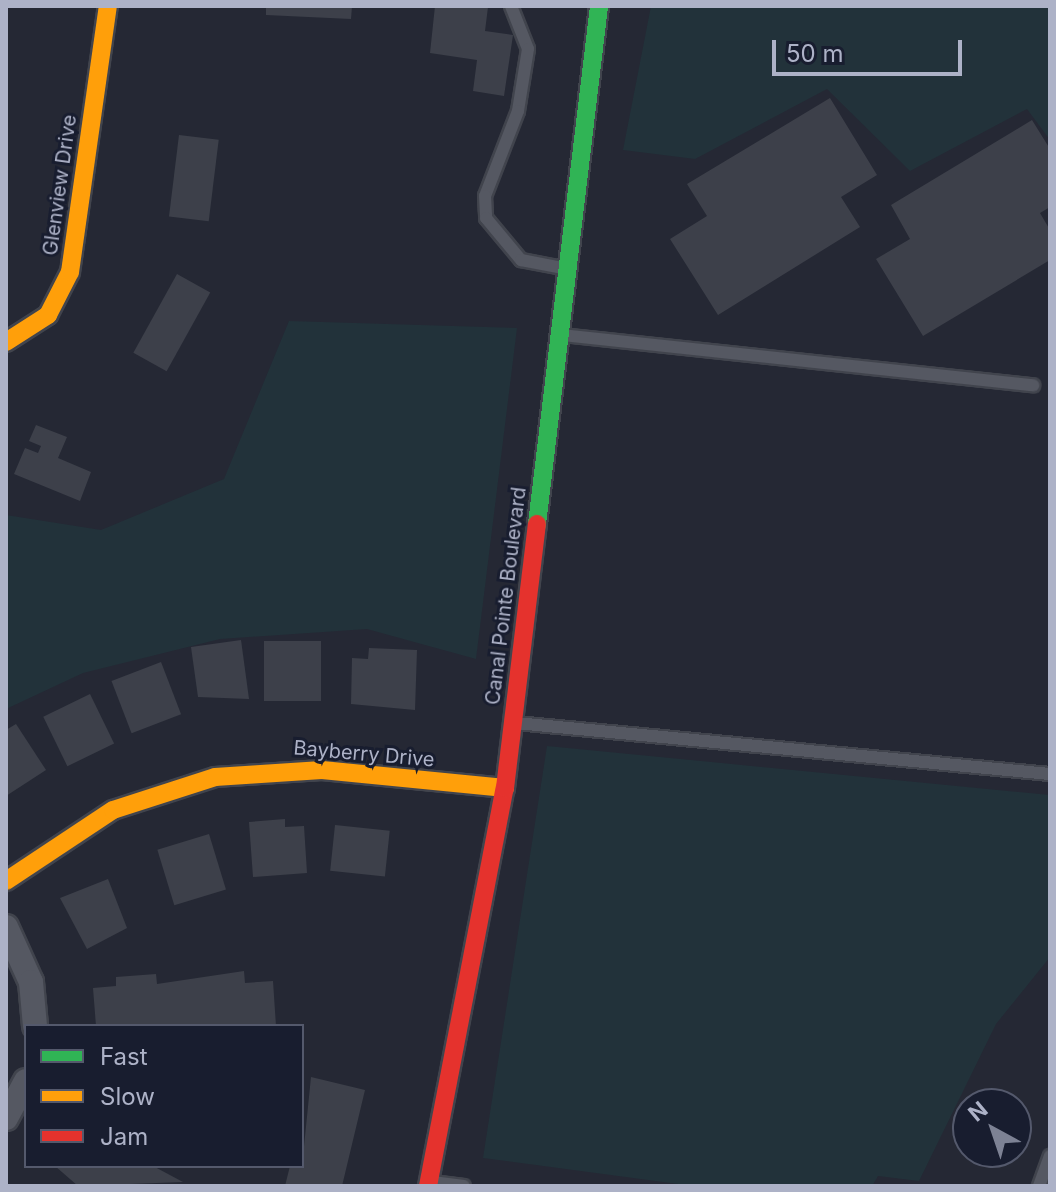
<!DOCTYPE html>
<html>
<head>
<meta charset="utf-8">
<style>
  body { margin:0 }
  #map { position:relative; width:1056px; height:1192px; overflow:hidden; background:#252834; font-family:Inter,sans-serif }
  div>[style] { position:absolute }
  .green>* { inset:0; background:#22323a }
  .building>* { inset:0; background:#3d404a; transform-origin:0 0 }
  .roads { filter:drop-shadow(2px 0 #41444d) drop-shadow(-2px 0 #41444d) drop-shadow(0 2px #41444d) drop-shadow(0 -2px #41444d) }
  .lane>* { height:12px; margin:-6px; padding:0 6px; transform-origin:6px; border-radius:6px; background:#555862 }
  .street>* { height:24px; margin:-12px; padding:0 12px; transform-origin:12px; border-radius:12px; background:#555862 }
  .fast>* { height:18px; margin:-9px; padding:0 9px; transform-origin:9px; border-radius:9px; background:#30b455 }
  .slow>* { height:18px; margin:-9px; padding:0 9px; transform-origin:9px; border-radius:9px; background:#ff9f0a }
  .jam>* { height:18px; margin:-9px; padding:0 9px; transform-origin:9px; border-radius:9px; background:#e5322d }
  span { translate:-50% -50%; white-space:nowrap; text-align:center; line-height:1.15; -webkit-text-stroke:6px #181d2f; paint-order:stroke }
  .street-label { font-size:20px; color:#adb2c7 }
  .frame { position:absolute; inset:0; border:8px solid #adb2c7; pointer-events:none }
  .legend { position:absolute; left:24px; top:1024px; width:280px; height:144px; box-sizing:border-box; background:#181d2f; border:2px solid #54596c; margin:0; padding:10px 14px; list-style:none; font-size:24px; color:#adb2c7 }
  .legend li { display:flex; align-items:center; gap:16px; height:40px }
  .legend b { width:40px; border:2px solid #54596c }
  .north { position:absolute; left:952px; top:1088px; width:80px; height:80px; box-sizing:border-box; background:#181d2f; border:2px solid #54596c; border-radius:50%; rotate:320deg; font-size:22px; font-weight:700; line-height:32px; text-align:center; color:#adb2c7 }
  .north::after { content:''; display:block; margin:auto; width:28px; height:36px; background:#7d8294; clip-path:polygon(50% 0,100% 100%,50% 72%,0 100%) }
  .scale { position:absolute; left:772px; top:40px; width:190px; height:36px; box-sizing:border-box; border:4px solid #adb2c7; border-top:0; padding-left:10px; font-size:24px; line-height:28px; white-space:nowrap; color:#adb2c7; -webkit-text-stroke:6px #181d2f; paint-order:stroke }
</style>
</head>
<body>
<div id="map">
  <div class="green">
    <i style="clip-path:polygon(651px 6px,1050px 6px,1050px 140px,1027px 109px,910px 171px,827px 89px,695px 159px,623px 150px)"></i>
    <i style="clip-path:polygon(289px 321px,517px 328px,476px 659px,367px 629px,220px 639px,83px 673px,6px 709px,6px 515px,101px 530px,224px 479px)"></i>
    <i style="clip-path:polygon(547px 746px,1050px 795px,1050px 957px,996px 1024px,919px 1181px,878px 1176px,872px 1186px,693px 1186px,483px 1158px)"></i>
  </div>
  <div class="building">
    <i style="clip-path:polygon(266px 6px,352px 6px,351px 19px,266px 15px)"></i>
    <i style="clip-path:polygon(435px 6px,488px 7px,485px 31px,513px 35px,504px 96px,473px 91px,477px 60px,430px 53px)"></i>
    <i style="clip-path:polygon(830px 98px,877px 175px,841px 197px,860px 227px,718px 315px,670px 239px,707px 216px,687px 184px)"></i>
    <i style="clip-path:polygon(1032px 120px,1050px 149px,1050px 207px,1040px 213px,1050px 230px,1050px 260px,923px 336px,876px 259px,910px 239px,891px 205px)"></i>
    <i style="left:179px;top:135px;width:40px;height:82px;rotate:7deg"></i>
    <i style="left:177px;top:274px;width:38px;height:90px;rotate:29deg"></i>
    <i style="clip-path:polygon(36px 425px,67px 437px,58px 458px,91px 472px,80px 501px,14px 474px,25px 448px,38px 453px,41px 446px,29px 441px)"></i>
    <i style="clip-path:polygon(241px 640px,249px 699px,198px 697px,191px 647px)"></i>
    <i style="left:321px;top:641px;width:60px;height:57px;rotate:90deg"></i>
    <i style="clip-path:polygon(369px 648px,417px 650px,415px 710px,351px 704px,352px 658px,368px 659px)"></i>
    <i style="left:161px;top:662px;width:56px;height:53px;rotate:69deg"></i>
    <i style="left:90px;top:694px;width:55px;height:52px;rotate:64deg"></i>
    <i style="clip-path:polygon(16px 724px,46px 770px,6px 796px,6px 730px)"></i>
    <i style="clip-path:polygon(285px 819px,285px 827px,304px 826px,307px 873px,253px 877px,249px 822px)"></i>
    <i style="left:335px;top:825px;width:55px;height:46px;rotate:6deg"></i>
    <i style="left:209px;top:834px;width:58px;height:54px;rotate:73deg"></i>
    <i style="clip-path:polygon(108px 879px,127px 928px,87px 949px,60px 898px)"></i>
    <i style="clip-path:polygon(244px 971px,245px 983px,273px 981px,276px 1026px,96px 1026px,93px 988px,116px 986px,116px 977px,156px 974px,157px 984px)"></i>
    <i style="clip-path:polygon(311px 1077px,365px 1090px,342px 1186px,285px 1186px,290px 1166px,302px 1166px)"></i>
    <i style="clip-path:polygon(55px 1166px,153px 1166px,183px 1182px,78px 1186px)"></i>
  </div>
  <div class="roads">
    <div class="lane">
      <i style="left:511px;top:6px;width:46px;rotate:68.4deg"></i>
      <i style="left:528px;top:49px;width:63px;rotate:99.2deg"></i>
      <i style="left:518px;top:111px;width:91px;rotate:111.2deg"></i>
      <i style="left:485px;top:196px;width:22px;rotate:87deg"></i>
      <i style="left:486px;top:218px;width:55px;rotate:50.2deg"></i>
      <i style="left:521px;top:260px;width:43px;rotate:10.8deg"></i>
      <i style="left:562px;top:335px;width:474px;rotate:6.1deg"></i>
      <i style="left:516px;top:723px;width:536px;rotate:5.46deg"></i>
      <i style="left:432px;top:1182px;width:32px;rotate:7deg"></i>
      <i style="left:1039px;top:1186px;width:32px;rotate:-70deg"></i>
    </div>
    <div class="street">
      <i style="left:6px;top:927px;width:60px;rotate:65.6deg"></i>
      <i style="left:31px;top:982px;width:44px;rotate:84.8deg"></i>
      <i style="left:6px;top:1118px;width:42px;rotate:-61.6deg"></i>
    </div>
    <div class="fast">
      <i style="left:537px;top:524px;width:522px;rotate:-83.17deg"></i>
    </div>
    <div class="slow">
      <i style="left:6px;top:342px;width:50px;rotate:-32.7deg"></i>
      <i style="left:48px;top:315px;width:48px;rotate:-62.9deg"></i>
      <i style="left:70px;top:272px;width:269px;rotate:-81.9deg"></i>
      <i style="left:6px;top:881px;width:128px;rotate:-33.6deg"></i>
      <i style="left:113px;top:810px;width:107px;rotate:-17.9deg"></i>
      <i style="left:215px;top:777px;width:107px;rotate:-3.7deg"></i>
      <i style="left:322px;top:770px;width:184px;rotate:5.6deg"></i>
    </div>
    <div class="jam">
      <i style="left:428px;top:1186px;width:405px;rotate:-79.1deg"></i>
      <i style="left:505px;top:788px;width:266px;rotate:-83.1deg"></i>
    </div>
  </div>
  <div class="street-label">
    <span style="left:60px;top:185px;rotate:-82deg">Glenview Drive</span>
    <span style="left:506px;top:596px;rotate:-83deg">Canal Pointe Boulevard</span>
    <span style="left:364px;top:754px;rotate:5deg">Bayberry Drive</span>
  </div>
  <div class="frame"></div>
  <ul class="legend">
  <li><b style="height:10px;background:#30b455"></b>Fast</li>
  <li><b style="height:10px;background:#ff9f0a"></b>Slow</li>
  <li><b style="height:10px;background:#e5322d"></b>Jam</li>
  </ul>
  <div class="north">N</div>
  <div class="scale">50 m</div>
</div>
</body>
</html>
